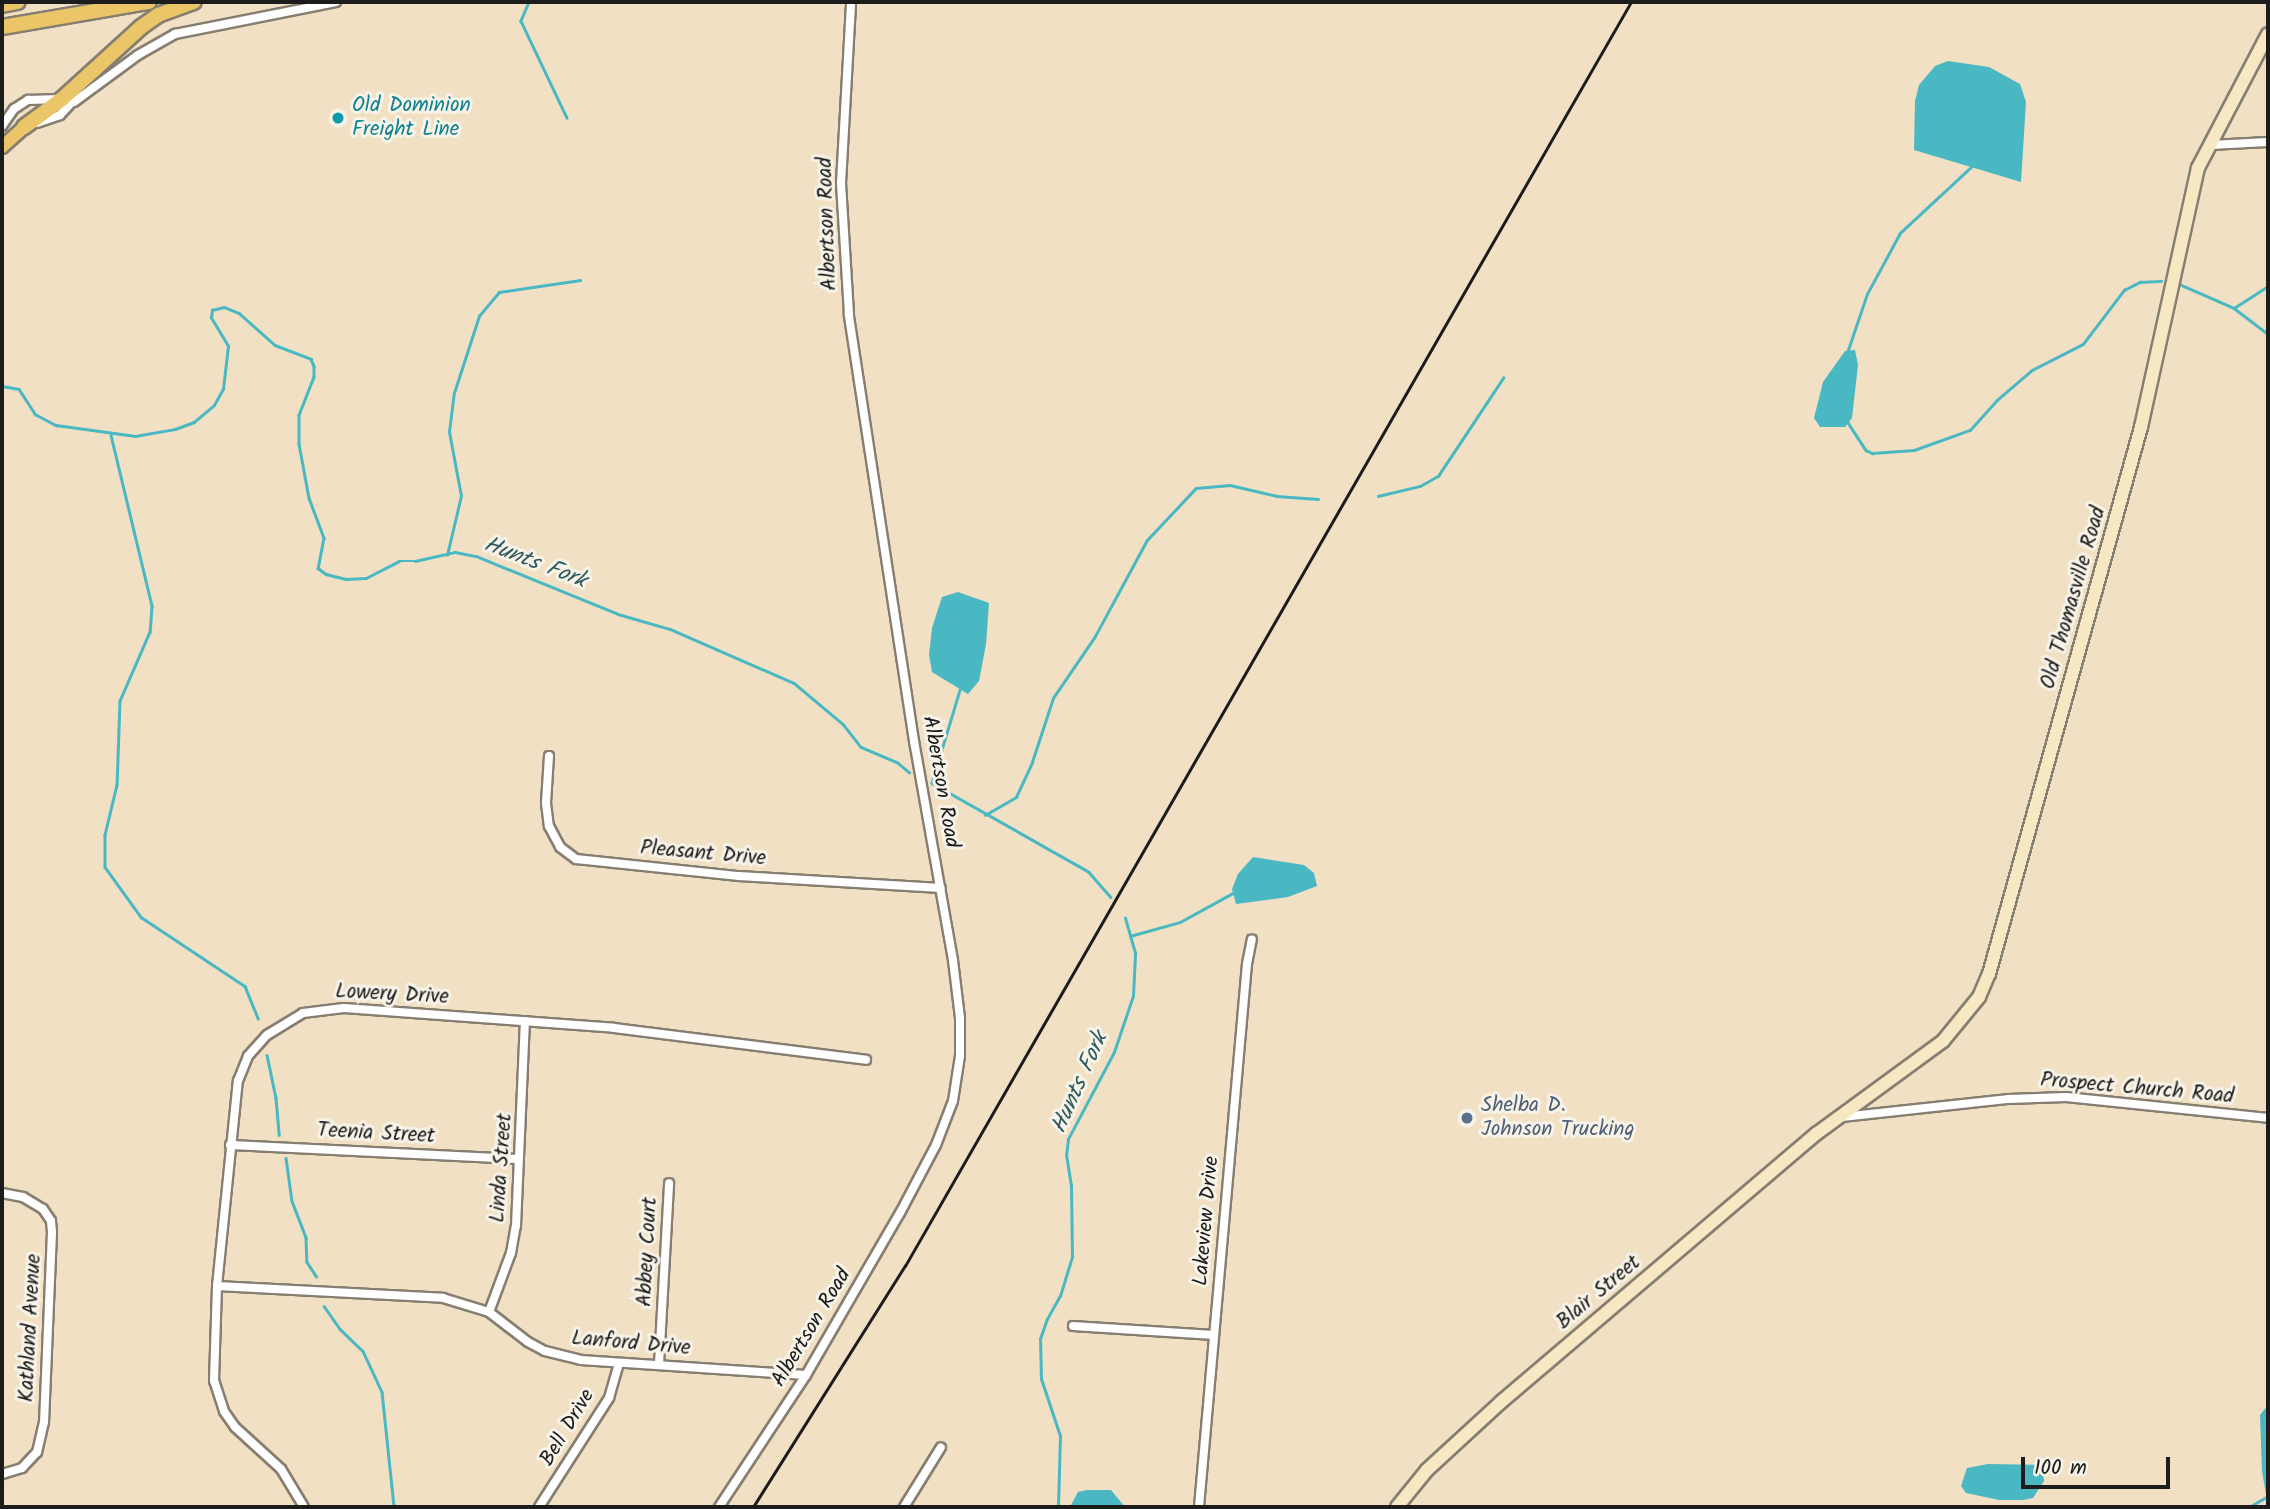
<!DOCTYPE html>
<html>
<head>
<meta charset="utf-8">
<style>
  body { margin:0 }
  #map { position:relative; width:2270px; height:1509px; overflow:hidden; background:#f1e0c3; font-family:Kalam,sans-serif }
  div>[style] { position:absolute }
  .water>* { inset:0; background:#49b8c2 }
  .stream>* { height:2.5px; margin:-1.25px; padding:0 1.25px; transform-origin:1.25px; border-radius:1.25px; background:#49b8c2 }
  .roads { filter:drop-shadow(2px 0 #867e70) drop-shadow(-2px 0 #867e70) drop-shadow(0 2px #867e70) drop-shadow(0 -2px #867e70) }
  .street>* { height:8px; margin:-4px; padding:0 4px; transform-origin:4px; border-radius:4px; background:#fff }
  .secondary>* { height:12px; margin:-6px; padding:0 6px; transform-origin:6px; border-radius:6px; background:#f7e8c3 }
  .primary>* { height:12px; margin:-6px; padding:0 6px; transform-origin:6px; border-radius:6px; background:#ebc669 }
  .highway>* { height:14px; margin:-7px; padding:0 7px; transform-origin:7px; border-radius:7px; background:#ebc669 }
  .rail>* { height:2.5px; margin:-1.25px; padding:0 1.25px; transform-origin:1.25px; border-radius:1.25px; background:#1c1c1c }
  .dots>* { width:19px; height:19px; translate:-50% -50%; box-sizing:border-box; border:4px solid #f7f3e8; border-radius:50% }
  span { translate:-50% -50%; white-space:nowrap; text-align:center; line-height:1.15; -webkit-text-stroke:6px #f7f3e8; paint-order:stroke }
  .culture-label { font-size:21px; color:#0d838f }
  .left { translate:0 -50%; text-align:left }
  .street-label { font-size:21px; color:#1c1c1c }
  .service-label { font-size:21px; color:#4e5e75 }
  .water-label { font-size:23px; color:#2e5a5e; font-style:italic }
  .frame { position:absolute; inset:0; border:4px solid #1c1c1c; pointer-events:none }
  .scale { position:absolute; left:2021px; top:1457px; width:149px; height:32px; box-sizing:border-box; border:4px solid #1c1c1c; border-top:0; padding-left:9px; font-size:21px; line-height:24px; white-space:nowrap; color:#1c1c1c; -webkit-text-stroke:5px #f7f3e8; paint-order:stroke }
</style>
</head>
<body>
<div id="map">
  <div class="water">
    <i style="clip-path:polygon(1948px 61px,1989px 67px,2020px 84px,2026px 102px,2021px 182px,1914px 150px,1915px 101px,1919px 85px,1935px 66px)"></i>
    <i style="clip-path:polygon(1855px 350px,1858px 365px,1852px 418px,1845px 427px,1820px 427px,1814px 418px,1823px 382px,1845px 351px)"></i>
    <i style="clip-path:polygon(958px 592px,989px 603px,986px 644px,979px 681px,968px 694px,932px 672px,929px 655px,932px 628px,942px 597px)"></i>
    <i style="clip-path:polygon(1253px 857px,1304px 865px,1314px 873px,1317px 886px,1288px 897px,1236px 904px,1232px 889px,1238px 874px)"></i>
    <i style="clip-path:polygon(2268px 1405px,2268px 1507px,2262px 1471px,2260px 1415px)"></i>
    <i style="clip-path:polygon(1988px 1464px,2042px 1465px,2044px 1481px,2033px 1498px,2023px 1500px,1999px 1500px,1966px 1493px,1961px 1486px,1967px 1468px)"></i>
    <i style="clip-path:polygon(1087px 1490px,1111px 1490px,1125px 1507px,1070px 1507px,1078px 1492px)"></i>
  </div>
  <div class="stream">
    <i style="left:529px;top:2px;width:21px;rotate:113deg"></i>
    <i style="left:521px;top:21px;width:107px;rotate:64.6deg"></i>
    <i style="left:2179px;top:284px;width:60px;rotate:23.6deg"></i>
    <i style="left:2234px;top:308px;width:43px;rotate:37.4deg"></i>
    <i style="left:2234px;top:308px;width:40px;rotate:-32.9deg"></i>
    <i style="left:1847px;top:353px;width:62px;rotate:-71.3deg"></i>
    <i style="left:1867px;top:294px;width:69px;rotate:-61.6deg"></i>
    <i style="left:1900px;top:233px;width:98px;rotate:-42.9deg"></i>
    <i style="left:2px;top:386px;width:17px;rotate:10deg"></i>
    <i style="left:19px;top:389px;width:30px;rotate:57deg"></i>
    <i style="left:35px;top:414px;width:24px;rotate:28deg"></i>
    <i style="left:56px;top:425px;width:80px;rotate:7.9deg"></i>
    <i style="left:135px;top:436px;width:41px;rotate:-9.9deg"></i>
    <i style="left:175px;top:429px;width:20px;rotate:-20deg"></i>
    <i style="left:194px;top:422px;width:26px;rotate:-40deg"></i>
    <i style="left:214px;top:405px;width:18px;rotate:-61deg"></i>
    <i style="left:223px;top:389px;width:43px;rotate:-83.4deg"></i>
    <i style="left:228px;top:346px;width:33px;rotate:-121deg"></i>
    <i style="left:211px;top:318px;width:8px;rotate:-83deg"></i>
    <i style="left:212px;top:310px;width:12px;rotate:-14deg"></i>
    <i style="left:224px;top:307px;width:16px;rotate:22deg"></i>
    <i style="left:239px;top:313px;width:48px;rotate:41.6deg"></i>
    <i style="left:275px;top:345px;width:39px;rotate:21deg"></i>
    <i style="left:311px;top:359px;width:8px;rotate:67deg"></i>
    <i style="left:314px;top:366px;width:11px;rotate:90deg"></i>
    <i style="left:314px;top:377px;width:41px;rotate:111.5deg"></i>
    <i style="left:299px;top:415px;width:29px;rotate:90deg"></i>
    <i style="left:299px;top:444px;width:55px;rotate:79.5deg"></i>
    <i style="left:309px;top:498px;width:43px;rotate:69.4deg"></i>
    <i style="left:324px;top:538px;width:31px;rotate:101deg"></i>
    <i style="left:318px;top:568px;width:10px;rotate:37deg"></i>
    <i style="left:326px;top:574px;width:21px;rotate:14deg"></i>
    <i style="left:346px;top:579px;width:20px;rotate:-3deg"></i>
    <i style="left:366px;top:578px;width:37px;rotate:-27deg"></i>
    <i style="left:399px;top:561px;width:16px"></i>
    <i style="left:415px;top:561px;width:41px;rotate:-12.7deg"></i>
    <i style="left:455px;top:552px;width:21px;rotate:11deg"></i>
    <i style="left:476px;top:556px;width:153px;rotate:22.2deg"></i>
    <i style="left:618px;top:614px;width:54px;rotate:16.1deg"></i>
    <i style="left:670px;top:629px;width:135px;rotate:23.5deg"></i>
    <i style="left:794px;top:683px;width:64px;rotate:39.9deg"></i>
    <i style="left:843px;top:724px;width:29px;rotate:52deg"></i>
    <i style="left:861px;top:747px;width:39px;rotate:23deg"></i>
    <i style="left:897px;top:762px;width:16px;rotate:40deg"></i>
    <i style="left:1847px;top:421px;width:35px;rotate:57deg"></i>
    <i style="left:1866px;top:450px;width:7px;rotate:27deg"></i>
    <i style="left:1872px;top:453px;width:42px;rotate:-4.1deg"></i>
    <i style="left:1914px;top:450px;width:59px;rotate:-19.7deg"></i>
    <i style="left:1970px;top:430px;width:40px;rotate:-48deg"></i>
    <i style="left:1997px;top:400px;width:46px;rotate:-40.6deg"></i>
    <i style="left:2032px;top:370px;width:57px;rotate:-27deg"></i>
    <i style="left:2083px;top:344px;width:68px;rotate:-52.8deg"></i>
    <i style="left:2124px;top:290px;width:18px;rotate:-27deg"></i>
    <i style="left:2140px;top:282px;width:21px;rotate:-3deg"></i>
    <i style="left:111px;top:435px;width:176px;rotate:76.5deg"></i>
    <i style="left:152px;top:606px;width:26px;rotate:94deg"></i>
    <i style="left:150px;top:632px;width:75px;rotate:113.5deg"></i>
    <i style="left:120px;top:701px;width:84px;rotate:92deg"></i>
    <i style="left:117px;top:785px;width:51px;rotate:103.5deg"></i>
    <i style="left:105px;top:835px;width:32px;rotate:90deg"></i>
    <i style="left:105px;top:867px;width:62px;rotate:54.2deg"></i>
    <i style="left:141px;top:917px;width:125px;rotate:33.6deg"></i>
    <i style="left:245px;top:986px;width:35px;rotate:68deg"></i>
    <i style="left:1378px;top:496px;width:43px;rotate:-13.4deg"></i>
    <i style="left:1420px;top:486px;width:21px;rotate:-29deg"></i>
    <i style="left:1438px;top:476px;width:118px;rotate:-56.4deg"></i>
    <i style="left:447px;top:555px;width:61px;rotate:-76.7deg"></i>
    <i style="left:461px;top:496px;width:65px;rotate:-100.6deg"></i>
    <i style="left:449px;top:432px;width:39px;rotate:-83deg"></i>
    <i style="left:454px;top:393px;width:81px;rotate:-72deg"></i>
    <i style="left:479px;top:316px;width:31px;rotate:-50deg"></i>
    <i style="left:499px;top:292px;width:82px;rotate:-8.4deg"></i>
    <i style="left:961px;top:687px;width:100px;rotate:106.8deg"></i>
    <i style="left:932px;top:783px;width:180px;rotate:29.5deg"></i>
    <i style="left:1089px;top:872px;width:33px;rotate:49deg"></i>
    <i style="left:985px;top:815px;width:36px;rotate:-30deg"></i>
    <i style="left:1016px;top:797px;width:38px;rotate:-65deg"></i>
    <i style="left:1032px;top:762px;width:67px;rotate:-71.8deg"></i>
    <i style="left:1053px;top:698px;width:73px;rotate:-55.7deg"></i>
    <i style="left:1094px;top:638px;width:111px;rotate:-61.6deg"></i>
    <i style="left:1147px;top:540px;width:71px;rotate:-46.7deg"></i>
    <i style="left:1196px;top:488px;width:34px;rotate:-5deg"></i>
    <i style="left:1230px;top:485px;width:48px;rotate:13.2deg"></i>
    <i style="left:1277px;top:496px;width:41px;rotate:4.2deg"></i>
    <i style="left:1130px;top:936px;width:52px;rotate:-15.6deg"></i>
    <i style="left:1180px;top:922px;width:60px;rotate:-28.7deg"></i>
    <i style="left:267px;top:1055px;width:44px;rotate:78.2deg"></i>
    <i style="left:276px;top:1098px;width:37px;rotate:85deg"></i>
    <i style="left:286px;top:1158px;width:43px;rotate:82.1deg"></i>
    <i style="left:292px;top:1201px;width:40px;rotate:69deg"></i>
    <i style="left:306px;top:1238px;width:24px;rotate:88deg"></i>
    <i style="left:307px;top:1262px;width:17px;rotate:57deg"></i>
    <i style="left:324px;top:1306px;width:28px;rotate:55deg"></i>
    <i style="left:340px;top:1329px;width:32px;rotate:44deg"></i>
    <i style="left:363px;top:1351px;width:45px;rotate:65.1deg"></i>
    <i style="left:382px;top:1392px;width:116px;rotate:84deg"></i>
    <i style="left:1058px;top:1507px;width:71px;rotate:-88.4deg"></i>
    <i style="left:1060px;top:1436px;width:60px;rotate:-108.4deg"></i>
    <i style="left:1041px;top:1379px;width:40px;rotate:-91.4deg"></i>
    <i style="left:1040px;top:1339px;width:21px;rotate:-71deg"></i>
    <i style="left:1047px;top:1319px;width:26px;rotate:-61deg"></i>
    <i style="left:1060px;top:1296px;width:41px;rotate:-72.9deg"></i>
    <i style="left:1072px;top:1257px;width:71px;rotate:-90.8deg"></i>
    <i style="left:1071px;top:1186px;width:30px;rotate:-99deg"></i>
    <i style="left:1066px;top:1156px;width:17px;rotate:-83deg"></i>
    <i style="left:1068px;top:1139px;width:98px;rotate:-62.1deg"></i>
    <i style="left:1114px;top:1052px;width:59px;rotate:-71.3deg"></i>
    <i style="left:1133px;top:996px;width:43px;rotate:-87.3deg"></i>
    <i style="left:1135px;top:953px;width:36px;rotate:-106deg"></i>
    <i style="left:2249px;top:1507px;width:22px;rotate:-30deg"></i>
  </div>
  <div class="roads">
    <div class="street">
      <i style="left:74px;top:102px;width:79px;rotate:-36.3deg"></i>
      <i style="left:138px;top:55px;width:43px;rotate:-29.6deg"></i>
      <i style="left:175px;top:34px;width:164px;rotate:-11.2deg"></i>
      <i style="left:37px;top:123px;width:24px;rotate:-19deg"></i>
      <i style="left:60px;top:115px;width:18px;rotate:-47deg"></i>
      <i style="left:2px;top:126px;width:21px;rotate:-55deg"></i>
      <i style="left:14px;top:109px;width:17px;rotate:-33deg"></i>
      <i style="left:28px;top:100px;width:32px;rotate:-2deg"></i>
      <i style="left:2210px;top:145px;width:58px;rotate:-3deg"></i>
      <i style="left:549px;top:756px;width:47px;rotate:93.7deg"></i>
      <i style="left:546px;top:803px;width:23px;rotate:83deg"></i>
      <i style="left:549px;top:826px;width:24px;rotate:62deg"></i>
      <i style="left:560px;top:847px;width:20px;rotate:37deg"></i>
      <i style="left:576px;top:859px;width:164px;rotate:6deg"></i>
      <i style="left:739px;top:876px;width:202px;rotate:3.4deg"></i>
      <i style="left:1842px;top:1117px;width:168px;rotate:-6.2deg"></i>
      <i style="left:2009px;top:1099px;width:57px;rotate:-2deg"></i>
      <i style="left:2066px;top:1097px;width:203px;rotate:5.9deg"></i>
      <i style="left:230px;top:1145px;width:289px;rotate:2.8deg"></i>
      <i style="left:2px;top:1193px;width:21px;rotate:11deg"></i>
      <i style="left:23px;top:1197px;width:23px;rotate:31deg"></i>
      <i style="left:43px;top:1209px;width:14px;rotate:56deg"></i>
      <i style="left:51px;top:1221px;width:11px;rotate:85deg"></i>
      <i style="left:52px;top:1232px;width:190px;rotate:92.4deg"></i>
      <i style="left:44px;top:1422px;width:31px;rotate:103deg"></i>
      <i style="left:37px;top:1452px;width:22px;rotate:133deg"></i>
      <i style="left:22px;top:1468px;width:21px;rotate:163deg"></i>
      <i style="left:217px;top:1286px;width:226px;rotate:3deg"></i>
      <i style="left:443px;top:1298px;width:48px;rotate:16.9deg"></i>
      <i style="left:489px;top:1312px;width:49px;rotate:37.6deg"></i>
      <i style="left:528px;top:1342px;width:19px;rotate:28deg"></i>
      <i style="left:545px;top:1351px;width:37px;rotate:14deg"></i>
      <i style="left:581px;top:1360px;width:225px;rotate:3.8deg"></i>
      <i style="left:489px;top:1312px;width:63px;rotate:-69.6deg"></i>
      <i style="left:511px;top:1253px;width:27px;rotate:-80deg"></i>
      <i style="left:516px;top:1226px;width:205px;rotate:-87.5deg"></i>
      <i style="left:1073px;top:1326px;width:141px;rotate:3.7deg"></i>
      <i style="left:659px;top:1364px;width:181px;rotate:-86.8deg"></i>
      <i style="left:304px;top:1507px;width:44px;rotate:-121.2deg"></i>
      <i style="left:281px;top:1469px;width:62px;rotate:-137.6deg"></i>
      <i style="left:235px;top:1427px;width:19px;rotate:-125deg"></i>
      <i style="left:224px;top:1411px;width:32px;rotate:-108deg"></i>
      <i style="left:214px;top:1381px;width:95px;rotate:-88.2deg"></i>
      <i style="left:217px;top:1286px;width:206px;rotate:-84.2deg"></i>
      <i style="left:238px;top:1081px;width:27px;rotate:-68deg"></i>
      <i style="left:248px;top:1056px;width:28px;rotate:-48deg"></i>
      <i style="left:267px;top:1035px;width:42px;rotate:-31.4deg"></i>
      <i style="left:303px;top:1013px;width:41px;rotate:-7deg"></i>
      <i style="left:344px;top:1008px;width:271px;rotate:4.2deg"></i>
      <i style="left:614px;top:1028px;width:254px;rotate:7.2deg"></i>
      <i style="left:539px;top:1507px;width:130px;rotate:-57.3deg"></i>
      <i style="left:609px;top:1398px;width:35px;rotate:-74deg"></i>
      <i style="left:719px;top:1507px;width:158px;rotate:-56.6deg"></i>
      <i style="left:806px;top:1375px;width:187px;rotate:-59.9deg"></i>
      <i style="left:900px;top:1213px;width:77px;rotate:-62.1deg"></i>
      <i style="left:936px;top:1145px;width:47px;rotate:-68.9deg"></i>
      <i style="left:953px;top:1101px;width:46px;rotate:-81.2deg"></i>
      <i style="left:960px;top:1056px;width:38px;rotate:-90deg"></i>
      <i style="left:960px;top:1018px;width:58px;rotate:-96.9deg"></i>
      <i style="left:953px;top:960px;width:222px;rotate:-100.1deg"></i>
      <i style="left:914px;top:741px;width:432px;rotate:-98.7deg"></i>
      <i style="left:849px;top:314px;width:131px;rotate:-93.5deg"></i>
      <i style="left:841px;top:183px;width:181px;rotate:-86.8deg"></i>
      <i style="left:904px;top:1507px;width:70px;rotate:-58.3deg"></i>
      <i style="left:1199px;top:1507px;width:545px;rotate:-84.95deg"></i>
      <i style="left:1247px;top:964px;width:25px;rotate:-79deg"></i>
    </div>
    <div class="secondary">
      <i style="left:1397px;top:1507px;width:48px;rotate:-51deg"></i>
      <i style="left:1427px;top:1470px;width:100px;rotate:-42.6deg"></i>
      <i style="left:1501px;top:1402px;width:414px;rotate:-40.4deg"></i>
      <i style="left:1816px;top:1134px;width:157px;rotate:-36.2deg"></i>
      <i style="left:1943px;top:1041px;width:57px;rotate:-50.7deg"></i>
      <i style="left:1979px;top:997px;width:25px;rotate:-67deg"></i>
      <i style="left:1989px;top:974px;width:568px;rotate:-74.47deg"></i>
      <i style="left:2141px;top:427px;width:265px;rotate:-77.6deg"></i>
      <i style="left:2198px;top:168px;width:151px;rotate:-62.4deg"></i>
    </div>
    <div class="primary">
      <i style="left:2px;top:147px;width:30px;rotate:-42deg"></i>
    </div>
    <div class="highway">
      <i style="left:2px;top:5px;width:16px;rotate:-11deg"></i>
      <i style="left:2px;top:27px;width:149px;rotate:-9.7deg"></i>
      <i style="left:24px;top:127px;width:47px;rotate:-36.4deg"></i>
      <i style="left:62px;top:99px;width:107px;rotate:-42.3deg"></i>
      <i style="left:141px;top:27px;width:21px;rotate:-35deg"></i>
      <i style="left:158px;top:15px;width:38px;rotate:-20deg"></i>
    </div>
  </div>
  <div class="rail">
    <i style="left:753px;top:1507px;width:285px;rotate:-57.8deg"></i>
    <i style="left:905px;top:1266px;width:1458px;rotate:-60.13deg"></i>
  </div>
  <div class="dots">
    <i style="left:338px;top:118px;background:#0f9aa8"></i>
    <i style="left:1467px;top:1118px;background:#5c6f8a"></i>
  </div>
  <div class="culture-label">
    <span class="left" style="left:352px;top:118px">Old Dominion<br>Freight Line</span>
  </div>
  <div class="street-label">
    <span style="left:828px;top:224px;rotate:-92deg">Albertson Road</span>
    <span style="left:2074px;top:598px;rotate:-74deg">Old Thomasville Road</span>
    <span style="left:940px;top:782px;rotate:80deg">Albertson Road</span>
    <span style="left:703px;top:854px;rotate:5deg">Pleasant Drive</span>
    <span style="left:392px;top:995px;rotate:3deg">Lowery Drive</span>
    <span style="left:2137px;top:1089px;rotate:5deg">Prospect Church Road</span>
    <span style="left:376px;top:1134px;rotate:3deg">Teenia Street</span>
    <span style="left:502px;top:1168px;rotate:-86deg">Linda Street</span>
    <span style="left:1207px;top:1221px;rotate:-85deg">Lakeview Drive</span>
    <span style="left:648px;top:1252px;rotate:-87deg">Abbey Court</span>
    <span style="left:1599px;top:1293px;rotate:-40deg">Blair Street</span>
    <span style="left:31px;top:1328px;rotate:-87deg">Kathland Avenue</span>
    <span style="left:812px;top:1328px;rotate:-59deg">Albertson Road</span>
    <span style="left:631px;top:1344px;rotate:5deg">Lanford Drive</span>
    <span style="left:568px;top:1428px;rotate:-59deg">Bell Drive</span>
  </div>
  <div class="service-label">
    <span class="left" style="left:1481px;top:1118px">Shelba D.<br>Johnson Trucking</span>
  </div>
  <div class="water-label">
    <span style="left:535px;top:563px;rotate:21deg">Hunts Fork</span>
    <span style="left:1080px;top:1083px;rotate:-66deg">Hunts Fork</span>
  </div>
  <div class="frame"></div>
  <div class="scale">100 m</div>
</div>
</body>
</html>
